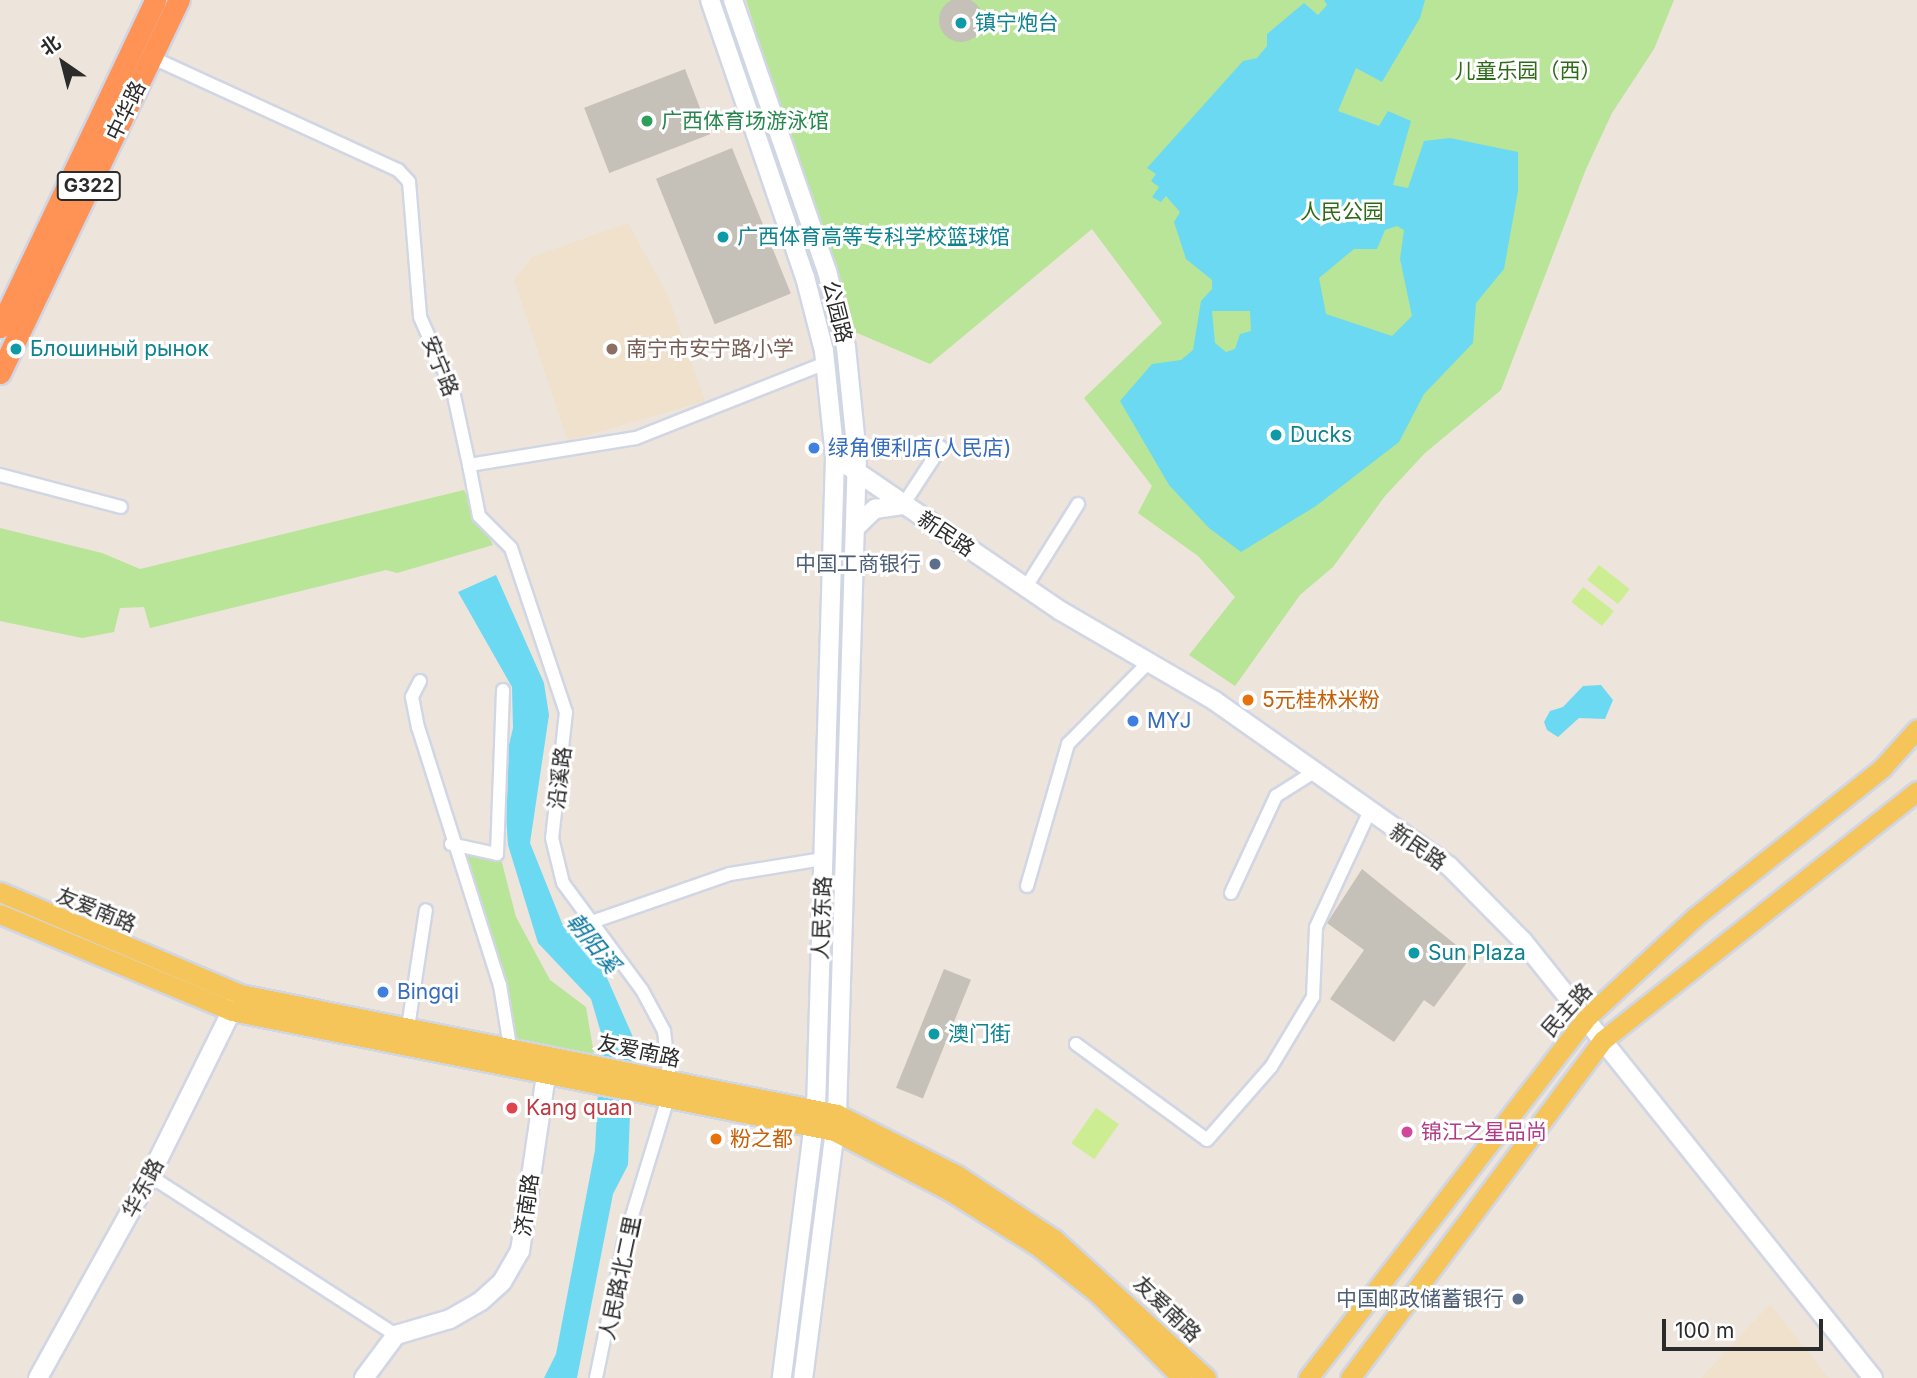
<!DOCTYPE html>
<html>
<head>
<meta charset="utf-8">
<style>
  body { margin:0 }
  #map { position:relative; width:1917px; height:1378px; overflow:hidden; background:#ede4dc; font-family:Inter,"Noto Sans SC",sans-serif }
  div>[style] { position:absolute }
  .education>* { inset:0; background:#efe1cb }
  .green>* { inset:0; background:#b8e597 }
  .pitch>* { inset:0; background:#cded92; transform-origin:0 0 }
  .water>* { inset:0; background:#6cd9f2 }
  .building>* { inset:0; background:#c5c0b8; transform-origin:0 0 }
  .round { border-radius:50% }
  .roads { filter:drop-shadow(2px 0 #d1d6e4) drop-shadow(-2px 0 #d1d6e4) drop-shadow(0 2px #d1d6e4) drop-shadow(0 -2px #d1d6e4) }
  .street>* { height:12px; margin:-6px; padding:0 6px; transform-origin:6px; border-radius:6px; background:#fff }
  .secondary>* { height:18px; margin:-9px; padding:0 9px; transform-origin:9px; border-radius:9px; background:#fff }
  .primary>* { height:19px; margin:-9.5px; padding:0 9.5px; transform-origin:9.5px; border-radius:9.5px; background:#f5c559 }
  .highway>* { height:21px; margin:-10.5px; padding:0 10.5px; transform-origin:10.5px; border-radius:10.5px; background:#ff9255 }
  .dots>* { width:19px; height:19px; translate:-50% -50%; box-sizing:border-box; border:4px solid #fff; border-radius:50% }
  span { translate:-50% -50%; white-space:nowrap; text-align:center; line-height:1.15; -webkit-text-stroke:6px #fff; paint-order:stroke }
  .shield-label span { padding:2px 5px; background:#fff; border:2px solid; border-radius:5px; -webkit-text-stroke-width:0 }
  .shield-label { font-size:19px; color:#2b2b2b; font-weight:700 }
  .culture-label { font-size:21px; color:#0d838f }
  .left { translate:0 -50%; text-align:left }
  .park-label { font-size:21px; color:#2f6a18 }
  .street-label { font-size:21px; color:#2b2b2b }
  .leisure-label { font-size:21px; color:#27864d }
  .education-label { font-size:21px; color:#785e54 }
  .shop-label { font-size:21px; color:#366cbe }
  .service-label { font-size:21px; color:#4e5e75 }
  .right { translate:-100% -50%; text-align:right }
  .food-label { font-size:21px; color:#c56008 }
  .health-label { font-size:21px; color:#be3a42 }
  .hotel-label { font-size:21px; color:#b23c85 }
  .water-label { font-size:23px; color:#0977a0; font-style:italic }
  .north { position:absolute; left:28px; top:28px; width:70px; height:70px; -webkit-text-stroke:5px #fff; paint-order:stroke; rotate:325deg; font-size:19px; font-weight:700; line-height:28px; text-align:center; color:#2b2b2b }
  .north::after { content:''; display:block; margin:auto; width:24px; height:32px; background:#2b2b2b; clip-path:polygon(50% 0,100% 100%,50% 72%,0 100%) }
  .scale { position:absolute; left:1662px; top:1319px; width:161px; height:32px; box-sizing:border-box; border:4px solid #2b2b2b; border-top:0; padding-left:9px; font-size:21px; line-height:24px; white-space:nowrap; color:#2b2b2b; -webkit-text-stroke:5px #fff; paint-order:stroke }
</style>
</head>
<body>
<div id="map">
  <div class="education">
    <i style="clip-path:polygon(628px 223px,668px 296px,705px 401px,568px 441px,514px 280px,532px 257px)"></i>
    <i style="clip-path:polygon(1770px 1304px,1829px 1378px,1701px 1378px)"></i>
  </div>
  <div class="green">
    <i style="clip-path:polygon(746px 0,1674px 0,1654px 49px,1612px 113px,1586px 169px,1501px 390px,1425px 453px,1385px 496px,1333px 567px,1300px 595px,1235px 686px,1189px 655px,1235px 597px,1198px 556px,1138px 513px,1152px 486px,1084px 398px,1162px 323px,1092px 229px,930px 364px,850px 330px)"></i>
    <i style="clip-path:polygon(464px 490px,493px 545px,397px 573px,386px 570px,150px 628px,144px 607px,120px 608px,114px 632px,82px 638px,0 621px,0 528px,102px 553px,140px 569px)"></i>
    <i style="clip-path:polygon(458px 843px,500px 855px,516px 917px,550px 980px,586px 1007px,595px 1060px,514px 1044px)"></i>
  </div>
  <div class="pitch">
    <i style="left:1599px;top:565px;width:39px;height:19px;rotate:38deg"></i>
    <i style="left:1583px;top:587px;width:39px;height:19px;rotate:38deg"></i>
    <i style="left:1096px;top:1108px;width:28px;height:43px;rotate:35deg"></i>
  </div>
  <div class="water">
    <i style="clip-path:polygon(evenodd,1324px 0,1425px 0,1420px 18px,1382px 82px,1356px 68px,1338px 111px,1379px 126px,1388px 111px,1411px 121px,1393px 185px,1408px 188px,1424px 141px,1450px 138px,1518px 152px,1518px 191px,1504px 269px,1476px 303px,1473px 343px,1424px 394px,1399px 442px,1316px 506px,1241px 552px,1209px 528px,1169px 485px,1120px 401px,1152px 364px,1181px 360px,1193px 350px,1201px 301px,1212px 289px,1212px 280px,1186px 259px,1174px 222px,1180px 212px,1166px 196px,1161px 202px,1152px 197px,1159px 187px,1151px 181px,1156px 174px,1147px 168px,1243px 61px,1257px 58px,1267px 46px,1267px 34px,1304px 3px,1318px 15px,1327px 5px,1324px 0,1397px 226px,1404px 230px,1400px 259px,1412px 316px,1392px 336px,1326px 314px,1319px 278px,1354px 249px,1377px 249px,1385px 230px,1397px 226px,1324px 0,1212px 311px,1250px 311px,1251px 331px,1240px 334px,1235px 349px,1226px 352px,1215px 343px,1212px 311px)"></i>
    <i style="clip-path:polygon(496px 575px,544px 683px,549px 715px,530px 843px,562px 923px,600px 962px,633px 1037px,628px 1165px,613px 1194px,577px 1378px,544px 1378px,556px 1354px,595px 1150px,601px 1033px,591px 999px,538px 943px,508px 845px,503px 770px,513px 728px,512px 687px,458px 592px)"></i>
    <i style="clip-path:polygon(1601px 685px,1613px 700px,1605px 719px,1579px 718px,1558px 737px,1547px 730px,1544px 722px,1550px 711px,1563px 707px,1583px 686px)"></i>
  </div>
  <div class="building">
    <i class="round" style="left:939px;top:-2px;width:44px;height:44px"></i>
    <i style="left:685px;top:69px;width:70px;height:108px;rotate:69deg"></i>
    <i style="left:732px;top:148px;width:157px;height:82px;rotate:68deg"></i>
    <i style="clip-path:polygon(1362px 869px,1471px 957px,1434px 1007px,1424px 1000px,1394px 1042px,1330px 999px,1364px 950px,1327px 923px)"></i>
    <i style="left:944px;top:969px;width:29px;height:128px;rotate:22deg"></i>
  </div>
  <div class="roads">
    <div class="street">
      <i style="left:151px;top:57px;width:272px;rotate:24.6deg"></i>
      <i style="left:398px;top:170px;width:16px;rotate:47deg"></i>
      <i style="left:409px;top:182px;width:135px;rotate:85.3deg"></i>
      <i style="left:420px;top:317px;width:81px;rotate:66deg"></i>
      <i style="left:453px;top:391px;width:76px;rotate:77.8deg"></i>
      <i style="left:469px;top:465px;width:169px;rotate:-9.2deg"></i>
      <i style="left:636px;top:438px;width:203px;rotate:-21.6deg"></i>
      <i style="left:469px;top:465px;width:52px;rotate:78.9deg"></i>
      <i style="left:479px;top:516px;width:45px;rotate:45deg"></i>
      <i style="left:511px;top:548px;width:173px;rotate:71.5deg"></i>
      <i style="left:566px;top:712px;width:127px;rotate:96.3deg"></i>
      <i style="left:552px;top:838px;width:46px;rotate:76.3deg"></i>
      <i style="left:563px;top:883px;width:133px;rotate:53.6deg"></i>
      <i style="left:642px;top:990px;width:47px;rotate:61.8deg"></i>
      <i style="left:664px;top:1031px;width:50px;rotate:83.2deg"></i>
      <i style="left:0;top:475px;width:125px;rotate:14.8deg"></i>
      <i style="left:903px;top:505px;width:69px;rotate:-56.8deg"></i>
      <i style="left:1026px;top:587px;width:98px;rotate:-57.9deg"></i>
      <i style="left:420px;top:681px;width:18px;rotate:117deg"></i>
      <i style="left:412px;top:697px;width:31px;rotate:79deg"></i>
      <i style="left:418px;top:727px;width:271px;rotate:72.4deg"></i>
      <i style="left:500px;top:985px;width:63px;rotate:80.8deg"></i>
      <i style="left:451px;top:844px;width:47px;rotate:12.3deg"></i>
      <i style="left:497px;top:854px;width:164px;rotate:-87.9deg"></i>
      <i style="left:1027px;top:886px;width:148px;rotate:-73.9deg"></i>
      <i style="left:1068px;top:744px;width:112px;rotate:-45.4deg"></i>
      <i style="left:1231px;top:893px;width:107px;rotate:-65.1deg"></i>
      <i style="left:1276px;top:796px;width:45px;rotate:-32.3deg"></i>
      <i style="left:592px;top:922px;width:146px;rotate:-19.2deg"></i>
      <i style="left:730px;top:874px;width:94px;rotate:-9.2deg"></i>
      <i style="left:408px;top:1027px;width:118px;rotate:-81.3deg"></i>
      <i style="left:1076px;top:1044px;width:162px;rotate:36.2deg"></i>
      <i style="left:1207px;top:1140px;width:97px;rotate:-48.8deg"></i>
      <i style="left:1271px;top:1067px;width:82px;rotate:-59deg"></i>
      <i style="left:1313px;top:997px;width:70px;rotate:-87.5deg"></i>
      <i style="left:1316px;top:927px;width:126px;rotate:-65.1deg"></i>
      <i style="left:150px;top:1176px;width:293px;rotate:32.9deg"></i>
      <i style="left:596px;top:1378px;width:139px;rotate:-78.4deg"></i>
      <i style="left:624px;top:1242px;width:151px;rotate:-73deg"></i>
    </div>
    <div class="secondary">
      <i style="left:710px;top:0;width:293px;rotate:71.1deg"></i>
      <i style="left:805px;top:277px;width:76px;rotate:75.6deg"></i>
      <i style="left:824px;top:351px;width:107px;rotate:84.1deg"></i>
      <i style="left:835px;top:457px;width:650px;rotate:91.67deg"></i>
      <i style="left:816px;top:1107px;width:273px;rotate:97.2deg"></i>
      <i style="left:733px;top:0;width:287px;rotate:70.9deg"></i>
      <i style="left:827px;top:271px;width:78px;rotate:76deg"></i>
      <i style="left:846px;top:347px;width:110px;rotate:84.2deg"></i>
      <i style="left:857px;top:456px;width:658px;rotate:91.74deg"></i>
      <i style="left:837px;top:1114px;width:266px;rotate:97.3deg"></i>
      <i style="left:835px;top:457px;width:273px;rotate:34.3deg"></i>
      <i style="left:1061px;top:611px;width:178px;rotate:30.3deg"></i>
      <i style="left:1215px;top:701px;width:286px;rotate:35.2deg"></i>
      <i style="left:1449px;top:866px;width:104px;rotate:45.4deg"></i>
      <i style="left:1522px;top:940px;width:561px;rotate:51.29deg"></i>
      <i style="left:855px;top:528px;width:28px;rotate:-44deg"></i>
      <i style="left:875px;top:509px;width:28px;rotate:-8deg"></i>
      <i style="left:38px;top:1378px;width:231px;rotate:-61deg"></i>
      <i style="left:150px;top:1176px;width:196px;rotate:-63.7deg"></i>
      <i style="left:364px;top:1378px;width:54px;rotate:-53.3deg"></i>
      <i style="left:396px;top:1335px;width:56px;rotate:-16.5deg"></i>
      <i style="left:450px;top:1319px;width:36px;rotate:-30deg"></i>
      <i style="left:481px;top:1301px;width:28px;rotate:-42deg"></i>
      <i style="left:502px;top:1282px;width:36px;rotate:-60deg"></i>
      <i style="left:520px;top:1251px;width:178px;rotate:-81.6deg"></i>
    </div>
    <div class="primary">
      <i style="left:0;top:892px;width:261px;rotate:23deg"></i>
      <i style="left:240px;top:994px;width:609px;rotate:11.37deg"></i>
      <i style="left:837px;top:1114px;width:135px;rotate:26.9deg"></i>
      <i style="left:957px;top:1175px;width:116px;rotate:33.4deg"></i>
      <i style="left:1054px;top:1239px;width:206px;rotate:42.4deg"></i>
      <i style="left:0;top:914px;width:251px;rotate:22.7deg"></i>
      <i style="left:232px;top:1011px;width:614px;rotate:11.27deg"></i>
      <i style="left:834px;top:1131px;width:128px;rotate:27.4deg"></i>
      <i style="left:948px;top:1190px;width:109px;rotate:32.2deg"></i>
      <i style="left:1040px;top:1248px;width:73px;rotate:38.3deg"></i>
      <i style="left:1097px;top:1293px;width:120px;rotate:45deg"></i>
      <i style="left:1308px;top:1378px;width:453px;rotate:-52.3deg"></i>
      <i style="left:1585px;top:1019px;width:150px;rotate:-42.8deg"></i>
      <i style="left:1695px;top:917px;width:239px;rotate:-38.5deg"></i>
      <i style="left:1882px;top:768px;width:52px;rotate:-48.1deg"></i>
      <i style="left:1350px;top:1378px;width:422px;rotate:-53.2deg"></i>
      <i style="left:1603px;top:1040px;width:401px;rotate:-38.4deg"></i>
    </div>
    <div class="highway">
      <i style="left:0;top:327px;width:362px;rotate:-64.6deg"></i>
      <i style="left:0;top:373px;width:414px;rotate:-64.4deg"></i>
    </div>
  </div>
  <div class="dots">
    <i style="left:961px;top:23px;background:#0f9aa8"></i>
    <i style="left:647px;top:121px;background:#2e9e5b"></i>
    <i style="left:723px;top:237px;background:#0f9aa8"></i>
    <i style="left:16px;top:349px;background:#0f9aa8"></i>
    <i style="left:612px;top:349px;background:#8d6e63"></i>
    <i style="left:1276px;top:435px;background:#0f9aa8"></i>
    <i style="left:814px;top:448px;background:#3f7fe0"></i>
    <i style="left:935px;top:564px;background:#5c6f8a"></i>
    <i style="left:1248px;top:700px;background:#e8710a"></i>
    <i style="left:1133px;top:721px;background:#3f7fe0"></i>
    <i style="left:1414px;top:953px;background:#0f9aa8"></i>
    <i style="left:383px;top:992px;background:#3f7fe0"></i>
    <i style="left:934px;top:1034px;background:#0f9aa8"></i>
    <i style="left:512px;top:1108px;background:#e0444e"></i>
    <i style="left:1407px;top:1132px;background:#d1479c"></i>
    <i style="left:716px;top:1139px;background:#e8710a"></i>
    <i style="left:1518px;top:1299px;background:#5c6f8a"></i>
  </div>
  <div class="shield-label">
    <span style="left:89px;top:186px">G322</span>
  </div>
  <div class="culture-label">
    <span class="left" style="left:975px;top:23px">镇宁炮台</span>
    <span class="left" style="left:737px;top:237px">广西体育高等专科学校篮球馆</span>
    <span class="left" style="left:30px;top:349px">Блошиный рынок</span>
    <span class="left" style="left:1290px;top:435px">Ducks</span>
    <span class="left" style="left:1428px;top:953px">Sun Plaza</span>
    <span class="left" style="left:948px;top:1034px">澳门街</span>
  </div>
  <div class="park-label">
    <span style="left:1528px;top:71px">儿童乐园（西）</span>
    <span style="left:1342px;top:212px">人民公园</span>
  </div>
  <div class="street-label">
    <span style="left:126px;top:111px;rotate:-64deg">中华路</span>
    <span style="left:837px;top:312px;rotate:76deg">公园路</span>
    <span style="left:440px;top:366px;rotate:68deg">安宁路</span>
    <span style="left:946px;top:534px;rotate:34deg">新民路</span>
    <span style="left:560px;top:778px;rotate:-83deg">沿溪路</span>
    <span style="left:1418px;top:847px;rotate:35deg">新民路</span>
    <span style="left:96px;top:910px;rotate:22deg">友爱南路</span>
    <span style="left:822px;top:918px;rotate:-88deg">人民东路</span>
    <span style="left:1567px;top:1010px;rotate:-48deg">民主路</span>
    <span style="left:639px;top:1051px;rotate:12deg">友爱南路</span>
    <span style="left:143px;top:1188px;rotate:-62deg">华东路</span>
    <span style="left:527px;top:1205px;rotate:-82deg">济南路</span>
    <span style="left:620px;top:1278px;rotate:-78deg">人民路北二里</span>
    <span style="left:1167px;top:1309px;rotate:44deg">友爱南路</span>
  </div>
  <div class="leisure-label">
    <span class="left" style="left:661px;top:121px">广西体育场游泳馆</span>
  </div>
  <div class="education-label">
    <span class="left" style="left:626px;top:349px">南宁市安宁路小学</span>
  </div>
  <div class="shop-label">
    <span class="left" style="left:828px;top:448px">绿角便利店(人民店)</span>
    <span class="left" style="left:1147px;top:721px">MYJ</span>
    <span class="left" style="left:397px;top:992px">Bingqi</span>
  </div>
  <div class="service-label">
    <span class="right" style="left:921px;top:564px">中国工商银行</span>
    <span class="right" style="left:1504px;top:1299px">中国邮政储蓄银行</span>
  </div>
  <div class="food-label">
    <span class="left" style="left:1262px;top:700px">5元桂林米粉</span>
    <span class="left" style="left:730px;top:1139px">粉之都</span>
  </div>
  <div class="health-label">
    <span class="left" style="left:526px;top:1108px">Kang quan</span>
  </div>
  <div class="hotel-label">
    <span class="left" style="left:1421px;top:1132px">锦江之星品尚</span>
  </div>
  <div class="water-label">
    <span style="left:593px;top:943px;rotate:51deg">朝阳溪</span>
  </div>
  <div class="north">北</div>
  <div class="scale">100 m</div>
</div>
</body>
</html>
